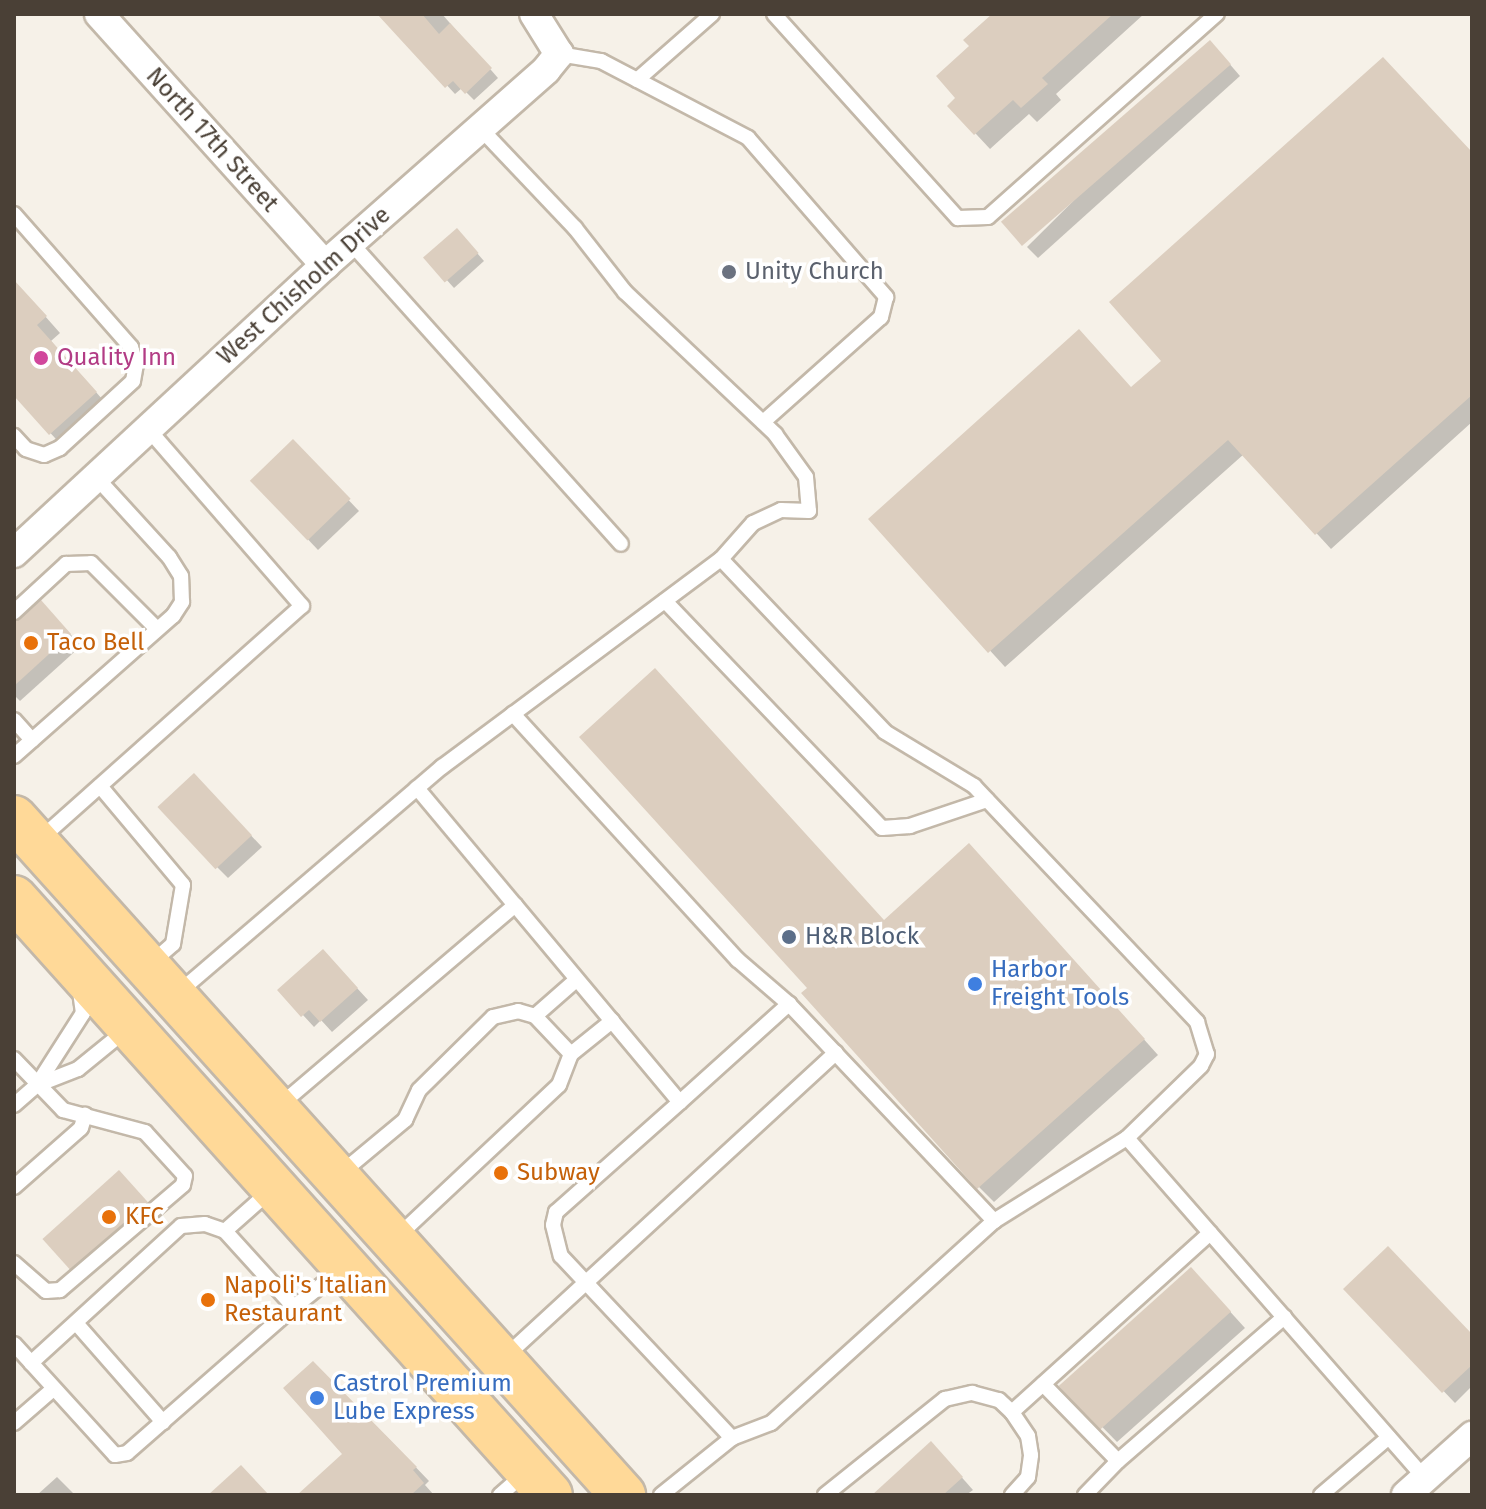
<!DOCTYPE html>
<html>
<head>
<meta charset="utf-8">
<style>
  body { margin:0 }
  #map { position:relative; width:1486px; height:1509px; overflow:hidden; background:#f6f1e8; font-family:"Fira Sans",sans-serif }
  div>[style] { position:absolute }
  .shadow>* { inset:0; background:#0003 }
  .building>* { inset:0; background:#dccebf; transform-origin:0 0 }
  .roads { filter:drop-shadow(2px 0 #c3b8a9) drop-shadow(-2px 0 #c3b8a9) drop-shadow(0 2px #c3b8a9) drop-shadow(0 -2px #c3b8a9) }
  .lane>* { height:14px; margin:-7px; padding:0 7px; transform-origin:7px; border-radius:7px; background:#fff }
  .street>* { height:28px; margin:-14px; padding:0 14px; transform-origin:14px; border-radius:14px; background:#fff }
  .primary>* { height:44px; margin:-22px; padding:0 22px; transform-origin:22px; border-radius:22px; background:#ffd998 }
  .dots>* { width:22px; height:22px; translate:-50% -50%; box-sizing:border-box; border:4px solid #fff; border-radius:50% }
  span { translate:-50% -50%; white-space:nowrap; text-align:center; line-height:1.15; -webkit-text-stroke:7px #fff; paint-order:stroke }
  .street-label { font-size:24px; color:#4a4036 }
  .worship-label { font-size:24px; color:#5b616d }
  .left { translate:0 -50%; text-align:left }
  .hotel-label { font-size:24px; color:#b23c85 }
  .food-label { font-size:24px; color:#c56008 }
  .service-label { font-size:24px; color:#4e5e75 }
  .shop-label { font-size:24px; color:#366cbe }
  .frame { position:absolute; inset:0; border:16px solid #4a4036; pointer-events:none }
</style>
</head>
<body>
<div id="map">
  <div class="shadow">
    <i style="clip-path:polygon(381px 14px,442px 14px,498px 78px,474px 100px,462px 88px,455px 94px)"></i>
    <i style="clip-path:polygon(995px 14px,1144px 14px,1056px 94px,1061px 100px,1037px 122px,1029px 114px,990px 149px,950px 106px,958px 98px,972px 47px)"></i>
    <i style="clip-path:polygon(1221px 54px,1240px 76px,1038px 258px,1027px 247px)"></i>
    <i style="clip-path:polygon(1472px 154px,1472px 422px,1331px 549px,1244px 454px,1005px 667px,870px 519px,1132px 389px)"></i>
    <i style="clip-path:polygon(464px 238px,484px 261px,454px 288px,427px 258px)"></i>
    <i style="clip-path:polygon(14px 281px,60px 333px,51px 341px,110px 408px,65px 449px,14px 393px)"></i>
    <i style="clip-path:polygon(304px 453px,359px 511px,318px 550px,252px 480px)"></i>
    <i style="clip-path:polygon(52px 614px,81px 646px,20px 701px,14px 695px,14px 626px)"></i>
    <i style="clip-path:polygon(205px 787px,262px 847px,228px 878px,217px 867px)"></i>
    <i style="clip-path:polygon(984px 861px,1158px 1055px,994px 1202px,979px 1187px,884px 922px)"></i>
    <i style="clip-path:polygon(334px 963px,368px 1000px,332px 1032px,321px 1020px,314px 1027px,280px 990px)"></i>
    <i style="clip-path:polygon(130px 1184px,158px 1214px,82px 1279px,45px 1240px)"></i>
    <i style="clip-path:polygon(1206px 1285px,1245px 1328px,1117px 1442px,1062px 1386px)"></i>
    <i style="clip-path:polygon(1346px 1289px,1472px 1336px,1472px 1386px,1455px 1403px)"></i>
    <i style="clip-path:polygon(385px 1435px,429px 1481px,425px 1485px,434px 1495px,300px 1495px)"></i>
    <i style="clip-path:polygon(942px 1455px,973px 1490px,966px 1495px,875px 1495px)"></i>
    <i style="clip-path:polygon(57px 1477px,75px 1495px,37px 1495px)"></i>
  </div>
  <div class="building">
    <i style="clip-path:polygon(377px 14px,422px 14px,439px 34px,450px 23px,492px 68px,465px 94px,453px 81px,445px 88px)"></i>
    <i style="clip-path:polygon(992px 14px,1113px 14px,1042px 78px,1048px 84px,1021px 108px,1013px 100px,974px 135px,947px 106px,955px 98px,936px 76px,969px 46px,963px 40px)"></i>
    <i style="left:1210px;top:40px;width:32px;height:277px;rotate:49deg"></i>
    <i style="clip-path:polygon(1383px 57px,1472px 152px,1472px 395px,1315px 535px,1228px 440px,988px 653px,868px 519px,1079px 329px,1131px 387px,1161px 361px,1109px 302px)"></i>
    <i style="left:457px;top:228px;width:33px;height:45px;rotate:49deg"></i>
    <i style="clip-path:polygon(14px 280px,47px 316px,37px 325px,97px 392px,49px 435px,14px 396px)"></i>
    <i style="left:293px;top:439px;width:83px;height:60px;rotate:46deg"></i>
    <i style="clip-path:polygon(41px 600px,71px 634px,14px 686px,14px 622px)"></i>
    <i style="clip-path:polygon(655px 668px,884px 920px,969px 843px,1145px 1039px,977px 1189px,801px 993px,807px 988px,579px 737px)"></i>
    <i style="left:194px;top:773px;width:85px;height:50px;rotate:47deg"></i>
    <i style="clip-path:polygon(323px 949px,358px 988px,320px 1022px,309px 1010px,301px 1017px,277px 990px)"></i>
    <i style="left:119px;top:1170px;width:43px;height:103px;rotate:48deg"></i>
    <i style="clip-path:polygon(1388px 1246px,1472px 1334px,1472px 1365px,1442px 1393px,1343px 1289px)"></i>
    <i style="left:1191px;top:1267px;width:60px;height:178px;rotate:48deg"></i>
    <i style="clip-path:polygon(313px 1361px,417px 1467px,413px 1470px,424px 1483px,411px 1495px,297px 1495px,342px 1454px,283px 1388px)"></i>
    <i style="clip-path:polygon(931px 1441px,963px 1477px,943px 1495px,872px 1495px)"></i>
    <i style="clip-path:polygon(241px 1465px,269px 1495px,208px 1495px)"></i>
  </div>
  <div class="roads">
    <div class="lane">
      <i style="left:774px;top:14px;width:275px;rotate:48deg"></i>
      <i style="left:958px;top:218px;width:30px;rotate:-2deg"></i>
      <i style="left:988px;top:217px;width:306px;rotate:-41.6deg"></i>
      <i style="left:559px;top:54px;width:43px;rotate:9.5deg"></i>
      <i style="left:601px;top:61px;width:166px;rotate:27.6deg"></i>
      <i style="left:748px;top:138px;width:211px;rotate:49deg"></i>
      <i style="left:886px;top:297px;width:21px;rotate:104deg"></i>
      <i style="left:881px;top:317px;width:158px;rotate:138.3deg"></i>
      <i style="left:637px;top:80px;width:100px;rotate:-41.3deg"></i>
      <i style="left:480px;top:128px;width:138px;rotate:46.5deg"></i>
      <i style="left:575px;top:228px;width:81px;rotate:52deg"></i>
      <i style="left:625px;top:292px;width:207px;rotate:43.4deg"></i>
      <i style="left:775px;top:434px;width:53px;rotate:54.2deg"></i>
      <i style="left:806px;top:477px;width:34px;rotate:85deg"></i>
      <i style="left:809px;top:511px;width:28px;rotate:-178deg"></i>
      <i style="left:781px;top:510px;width:31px;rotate:155deg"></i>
      <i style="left:753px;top:523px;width:48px;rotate:131.6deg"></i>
      <i style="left:14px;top:214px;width:177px;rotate:48.7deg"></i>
      <i style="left:131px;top:347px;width:18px;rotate:74deg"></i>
      <i style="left:136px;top:364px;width:17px;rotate:100deg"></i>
      <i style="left:133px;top:381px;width:99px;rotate:137.5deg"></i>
      <i style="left:60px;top:448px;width:17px;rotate:156deg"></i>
      <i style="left:44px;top:455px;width:19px;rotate:-162deg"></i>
      <i style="left:26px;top:449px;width:18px;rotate:-133deg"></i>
      <i style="left:351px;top:243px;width:404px;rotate:48.1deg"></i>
      <i style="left:665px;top:601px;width:314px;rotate:46.3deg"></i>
      <i style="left:882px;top:828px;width:28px;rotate:-4deg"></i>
      <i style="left:910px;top:826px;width:81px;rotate:-18.7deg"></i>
      <i style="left:14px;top:612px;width:71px;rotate:-42.7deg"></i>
      <i style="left:66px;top:564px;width:25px;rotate:-2deg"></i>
      <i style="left:91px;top:563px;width:93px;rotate:45deg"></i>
      <i style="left:513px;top:714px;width:259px;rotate:-36.7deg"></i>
      <i style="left:721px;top:559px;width:238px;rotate:46.5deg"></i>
      <i style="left:885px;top:732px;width:104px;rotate:31.2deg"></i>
      <i style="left:974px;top:786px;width:325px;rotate:46.6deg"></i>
      <i style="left:1197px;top:1022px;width:34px;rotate:73deg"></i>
      <i style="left:1207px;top:1054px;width:13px;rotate:117deg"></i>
      <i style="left:1201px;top:1066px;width:103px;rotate:135.8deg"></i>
      <i style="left:1127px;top:1138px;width:452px;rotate:48.8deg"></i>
      <i style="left:14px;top:720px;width:27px;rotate:48deg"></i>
      <i style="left:14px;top:756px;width:212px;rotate:-41.4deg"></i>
      <i style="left:173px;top:616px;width:17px;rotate:-57deg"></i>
      <i style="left:182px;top:602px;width:26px;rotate:-92deg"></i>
      <i style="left:181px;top:576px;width:22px;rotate:-122deg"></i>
      <i style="left:169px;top:557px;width:108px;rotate:-132.4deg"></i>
      <i style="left:100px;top:786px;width:129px;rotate:50deg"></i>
      <i style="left:183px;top:885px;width:60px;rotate:99.6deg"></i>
      <i style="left:173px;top:944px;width:30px;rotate:139deg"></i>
      <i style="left:417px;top:788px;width:153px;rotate:50.1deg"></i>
      <i style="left:39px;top:840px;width:352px;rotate:-41.7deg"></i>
      <i style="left:302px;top:606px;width:235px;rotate:-131deg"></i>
      <i style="left:178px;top:993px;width:348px;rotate:-40.6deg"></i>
      <i style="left:442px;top:767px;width:89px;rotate:-36.7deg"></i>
      <i style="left:513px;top:714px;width:333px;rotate:47.6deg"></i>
      <i style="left:738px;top:960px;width:67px;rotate:40.8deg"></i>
      <i style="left:789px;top:1004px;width:299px;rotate:46.6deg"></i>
      <i style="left:994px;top:1221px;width:301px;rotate:137.8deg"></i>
      <i style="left:771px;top:1423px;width:42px;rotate:159deg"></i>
      <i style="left:732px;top:1438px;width:91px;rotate:141.2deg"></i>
      <i style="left:535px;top:1016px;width:52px;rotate:46.5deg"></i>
      <i style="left:14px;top:1059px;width:71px;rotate:46.1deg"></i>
      <i style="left:63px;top:1110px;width:85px;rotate:15deg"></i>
      <i style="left:145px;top:1132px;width:59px;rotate:47.7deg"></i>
      <i style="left:185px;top:1176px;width:9px;rotate:103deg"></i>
      <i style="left:183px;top:1185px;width:162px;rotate:139.5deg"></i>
      <i style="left:60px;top:1290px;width:14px;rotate:176deg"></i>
      <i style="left:46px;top:1291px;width:43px;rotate:-138.8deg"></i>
      <i style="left:37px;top:1085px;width:85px;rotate:-57.4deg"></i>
      <i style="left:83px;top:1013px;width:22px;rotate:-98deg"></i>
      <i style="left:680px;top:1102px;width:147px;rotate:-42deg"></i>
      <i style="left:14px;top:1105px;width:30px;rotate:-41deg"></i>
      <i style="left:37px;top:1085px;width:44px;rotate:-21.3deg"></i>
      <i style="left:78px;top:1069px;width:62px;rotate:-39.1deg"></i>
      <i style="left:279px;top:1106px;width:310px;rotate:-40.4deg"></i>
      <i style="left:515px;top:905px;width:257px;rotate:50.1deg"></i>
      <i style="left:680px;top:1102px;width:166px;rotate:138.4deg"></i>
      <i style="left:556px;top:1212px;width:13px;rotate:103deg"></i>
      <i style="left:553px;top:1225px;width:32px;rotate:76deg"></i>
      <i style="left:561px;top:1256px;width:250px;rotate:46.8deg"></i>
      <i style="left:340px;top:1174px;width:85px;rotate:-39.7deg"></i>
      <i style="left:405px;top:1120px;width:33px;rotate:-65deg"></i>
      <i style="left:419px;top:1090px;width:104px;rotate:-44.6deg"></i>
      <i style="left:493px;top:1017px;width:26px;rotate:-13deg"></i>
      <i style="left:518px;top:1011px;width:18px;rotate:16deg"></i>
      <i style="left:535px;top:1016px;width:55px;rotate:-41.3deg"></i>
      <i style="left:14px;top:1187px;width:89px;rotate:-41.4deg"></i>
      <i style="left:81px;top:1128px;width:14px;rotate:-73deg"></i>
      <i style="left:270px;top:1191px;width:60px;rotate:138.4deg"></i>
      <i style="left:225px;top:1231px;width:103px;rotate:47.8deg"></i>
      <i style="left:294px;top:1307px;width:61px;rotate:-38.4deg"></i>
      <i style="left:994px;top:1221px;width:157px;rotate:-32deg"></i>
      <i style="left:397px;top:1237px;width:222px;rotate:-43.2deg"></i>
      <i style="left:559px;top:1085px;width:33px;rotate:-69deg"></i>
      <i style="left:571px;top:1054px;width:53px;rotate:-38.8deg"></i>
      <i style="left:76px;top:1323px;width:132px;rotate:48.7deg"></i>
      <i style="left:14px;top:1344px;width:150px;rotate:47.7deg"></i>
      <i style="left:115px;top:1455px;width:12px;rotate:-9deg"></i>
      <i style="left:127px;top:1453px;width:222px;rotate:-41.2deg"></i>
      <i style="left:506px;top:1356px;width:448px;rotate:-42.6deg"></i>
      <i style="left:31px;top:1363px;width:203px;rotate:-42.4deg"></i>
      <i style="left:181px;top:1226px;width:24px;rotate:-5deg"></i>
      <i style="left:205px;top:1224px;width:21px;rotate:19deg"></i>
      <i style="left:1043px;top:1384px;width:107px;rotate:45.8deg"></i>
      <i style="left:1118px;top:1461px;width:220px;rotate:-40.9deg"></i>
      <i style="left:14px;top:1423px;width:50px;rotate:-41deg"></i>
      <i style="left:500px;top:1495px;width:33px;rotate:-41deg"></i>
      <i style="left:825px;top:1495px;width:154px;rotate:-38.7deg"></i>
      <i style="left:945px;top:1399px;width:28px;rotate:-13deg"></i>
      <i style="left:972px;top:1393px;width:28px;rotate:15deg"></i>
      <i style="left:999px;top:1400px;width:18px;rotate:43deg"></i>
      <i style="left:1012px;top:1412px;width:267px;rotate:-42.1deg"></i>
      <i style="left:1012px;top:1495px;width:24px;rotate:-48deg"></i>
      <i style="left:1028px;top:1477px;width:22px;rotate:-82deg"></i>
      <i style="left:1031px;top:1455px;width:19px;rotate:-99deg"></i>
      <i style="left:1028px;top:1436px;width:29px;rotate:-124deg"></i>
      <i style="left:1085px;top:1495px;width:47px;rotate:-45.9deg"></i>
      <i style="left:1321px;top:1495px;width:89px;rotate:-40.5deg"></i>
    </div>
    <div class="street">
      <i style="left:99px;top:14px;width:338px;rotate:48deg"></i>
      <i style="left:14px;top:553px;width:424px;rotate:-42.8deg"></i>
      <i style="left:325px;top:265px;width:295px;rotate:-41.4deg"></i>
      <i style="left:546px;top:70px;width:21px;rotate:-51deg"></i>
      <i style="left:559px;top:54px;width:47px;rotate:-122deg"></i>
      <i style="left:1406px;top:1495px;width:89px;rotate:-41.8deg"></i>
    </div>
    <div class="primary">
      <i style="left:14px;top:818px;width:911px;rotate:48.03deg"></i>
      <i style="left:14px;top:898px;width:802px;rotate:48.08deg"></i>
    </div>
  </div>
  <div class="dots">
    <i style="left:729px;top:272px;background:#6b7280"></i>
    <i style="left:41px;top:358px;background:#d1479c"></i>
    <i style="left:31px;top:643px;background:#e8710a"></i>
    <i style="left:789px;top:937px;background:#5c6f8a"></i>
    <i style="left:975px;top:984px;background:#3f7fe0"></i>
    <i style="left:501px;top:1173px;background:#e8710a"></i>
    <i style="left:109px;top:1217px;background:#e8710a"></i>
    <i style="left:208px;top:1300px;background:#e8710a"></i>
    <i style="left:317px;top:1398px;background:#3f7fe0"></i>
  </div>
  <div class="street-label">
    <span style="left:212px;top:140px;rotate:48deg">North 17th Street</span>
    <span style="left:304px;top:286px;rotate:-42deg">West Chisholm Drive</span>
  </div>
  <div class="worship-label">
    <span class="left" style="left:745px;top:272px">Unity Church</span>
  </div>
  <div class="hotel-label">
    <span class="left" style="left:57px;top:358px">Quality Inn</span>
  </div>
  <div class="food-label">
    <span class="left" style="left:47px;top:643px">Taco Bell</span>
    <span class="left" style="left:517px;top:1173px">Subway</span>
    <span class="left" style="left:125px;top:1217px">KFC</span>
    <span class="left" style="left:224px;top:1300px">Napoli's Italian<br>Restaurant</span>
  </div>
  <div class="service-label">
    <span class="left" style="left:805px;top:937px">H&amp;R Block</span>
  </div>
  <div class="shop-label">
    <span class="left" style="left:991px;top:984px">Harbor<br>Freight Tools</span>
    <span class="left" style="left:333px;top:1398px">Castrol Premium<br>Lube Express</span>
  </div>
  <div class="frame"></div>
</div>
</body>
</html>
